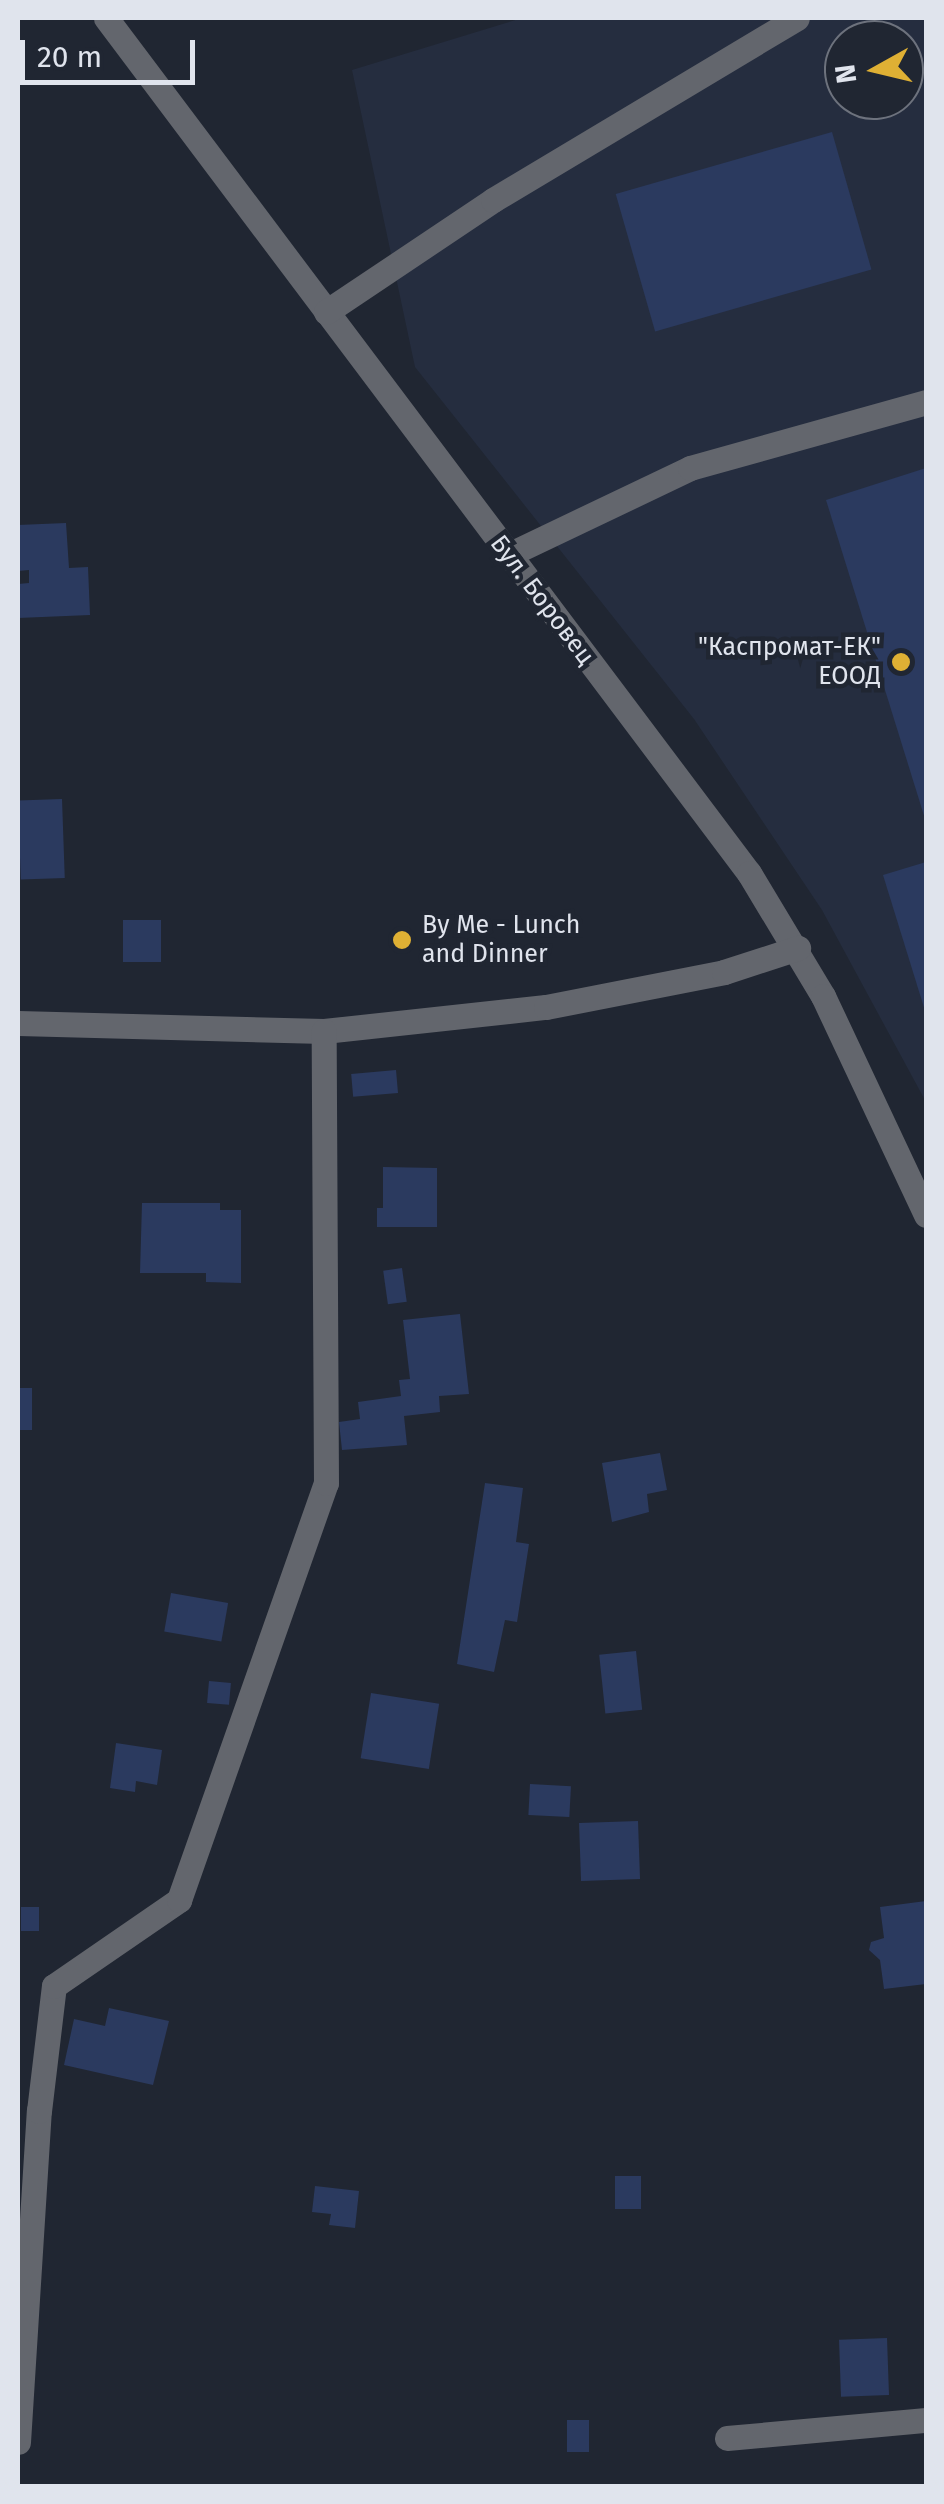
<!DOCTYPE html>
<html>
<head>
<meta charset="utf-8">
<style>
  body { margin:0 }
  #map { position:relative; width:944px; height:2504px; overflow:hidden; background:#202632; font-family:"Fira Sans",sans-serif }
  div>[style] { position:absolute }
  .built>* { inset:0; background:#252d3f }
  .building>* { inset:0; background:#2b3a5f; transform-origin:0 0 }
  .minor>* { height:25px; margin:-12.5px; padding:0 12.5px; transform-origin:12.5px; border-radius:12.5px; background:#63666d }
  .dots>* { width:28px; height:28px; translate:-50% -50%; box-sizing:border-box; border:5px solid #202632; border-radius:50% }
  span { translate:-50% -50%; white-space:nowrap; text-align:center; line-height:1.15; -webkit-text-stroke:9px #202632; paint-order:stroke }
  .street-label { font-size:25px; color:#e0e4ed }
  .poi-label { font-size:25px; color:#e0e4ed }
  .right { translate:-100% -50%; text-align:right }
  .left { translate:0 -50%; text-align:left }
  .frame { position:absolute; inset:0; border:20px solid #e0e4ed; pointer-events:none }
  .north { position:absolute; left:824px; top:20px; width:100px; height:100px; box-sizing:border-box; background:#202632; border:2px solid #6d727d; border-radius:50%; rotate:262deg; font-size:28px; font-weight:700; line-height:40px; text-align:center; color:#e0e4ed }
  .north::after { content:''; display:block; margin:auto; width:35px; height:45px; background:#dfb034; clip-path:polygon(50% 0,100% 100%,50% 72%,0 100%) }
  .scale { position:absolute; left:20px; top:40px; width:175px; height:45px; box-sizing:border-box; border:5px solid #e0e4ed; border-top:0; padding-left:12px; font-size:30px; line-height:35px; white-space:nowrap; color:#e0e4ed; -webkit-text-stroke:8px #202632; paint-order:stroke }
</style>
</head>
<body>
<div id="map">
  <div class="built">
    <i style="clip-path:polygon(evenodd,522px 18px,926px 18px,926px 1102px,822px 910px,694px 719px,415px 367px,352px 70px,522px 18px,844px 40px,904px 40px,904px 100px,844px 100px,844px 40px)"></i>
  </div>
  <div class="building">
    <i style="left:832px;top:132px;width:143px;height:225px;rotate:74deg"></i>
    <i style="clip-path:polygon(926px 468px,926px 822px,826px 500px)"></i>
    <i style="clip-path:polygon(66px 523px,69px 568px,88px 567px,90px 615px,18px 618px,18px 584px,29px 583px,29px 570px,18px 571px,18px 525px)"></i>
    <i style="left:62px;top:799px;width:79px;height:44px;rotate:88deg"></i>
    <i style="clip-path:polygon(926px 862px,926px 1014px,883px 875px)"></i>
    <i style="left:123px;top:920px;width:38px;height:42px"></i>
    <i style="left:396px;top:1070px;width:23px;height:45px;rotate:85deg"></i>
    <i style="clip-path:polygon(383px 1167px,437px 1168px,437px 1227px,377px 1227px,377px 1208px,383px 1208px)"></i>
    <i style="clip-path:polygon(142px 1203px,220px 1203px,220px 1210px,241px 1210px,241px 1283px,206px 1282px,206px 1273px,140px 1273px)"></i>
    <i style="left:402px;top:1268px;width:34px;height:19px;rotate:82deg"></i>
    <i style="clip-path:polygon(460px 1314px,469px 1394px,439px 1396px,440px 1412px,404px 1416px,407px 1445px,342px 1450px,339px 1422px,360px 1419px,358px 1402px,401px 1396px,399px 1380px,410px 1379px,403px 1320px)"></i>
    <i style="left:18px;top:1388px;width:14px;height:42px"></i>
    <i style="clip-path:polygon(660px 1453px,667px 1490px,647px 1494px,649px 1512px,612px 1522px,602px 1463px)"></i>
    <i style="clip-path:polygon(485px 1483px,523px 1488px,516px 1542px,529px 1544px,517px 1622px,505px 1620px,494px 1672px,457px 1664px)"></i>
    <i style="left:171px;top:1593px;width:58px;height:39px;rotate:10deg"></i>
    <i style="left:636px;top:1651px;width:59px;height:37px;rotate:84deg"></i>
    <i style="left:209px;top:1681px;width:22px;height:22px;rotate:5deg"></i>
    <i style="left:371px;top:1693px;width:69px;height:66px;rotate:9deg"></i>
    <i style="clip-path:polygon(116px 1743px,162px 1750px,157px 1785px,136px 1781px,135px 1792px,110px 1788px)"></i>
    <i style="left:530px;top:1784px;width:41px;height:31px;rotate:3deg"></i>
    <i style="left:638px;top:1821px;width:58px;height:59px;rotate:88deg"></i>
    <i style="clip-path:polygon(926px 1901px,926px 1984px,884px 1989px,880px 1960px,869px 1950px,871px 1942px,884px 1938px,880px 1907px)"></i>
    <i style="left:21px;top:1907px;width:18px;height:24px"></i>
    <i style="clip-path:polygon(109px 2008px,169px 2021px,153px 2085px,64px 2065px,74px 2019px,105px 2026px)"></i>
    <i style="left:615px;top:2176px;width:26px;height:33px"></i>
    <i style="clip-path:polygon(315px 2186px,359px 2191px,355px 2228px,329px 2225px,331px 2214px,312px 2212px)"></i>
    <i style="left:887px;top:2338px;width:57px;height:48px;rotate:88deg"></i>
    <i style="left:567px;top:2420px;width:22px;height:32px"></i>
  </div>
  <div class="minor">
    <i style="left:106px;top:18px;width:1070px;rotate:53.06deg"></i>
    <i style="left:749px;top:873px;width:144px;rotate:59deg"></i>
    <i style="left:823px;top:996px;width:242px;rotate:64.8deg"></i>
    <i style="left:326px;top:312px;width:201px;rotate:-33.8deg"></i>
    <i style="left:493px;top:200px;width:354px;rotate:-30.9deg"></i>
    <i style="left:508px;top:555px;width:202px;rotate:-25.5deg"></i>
    <i style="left:690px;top:468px;width:245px;rotate:-15.6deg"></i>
    <i style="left:18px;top:1023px;width:306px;rotate:1.5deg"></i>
    <i style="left:324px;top:1031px;width:223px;rotate:-6.2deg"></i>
    <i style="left:546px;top:1007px;width:181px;rotate:-11.1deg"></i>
    <i style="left:724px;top:972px;width:78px;rotate:-18deg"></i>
    <i style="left:727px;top:2438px;width:200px;rotate:-5.2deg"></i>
    <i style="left:18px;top:2442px;width:332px;rotate:-86.4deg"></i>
    <i style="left:39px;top:2111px;width:126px;rotate:-83.2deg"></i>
    <i style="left:54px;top:1986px;width:152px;rotate:-34.5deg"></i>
    <i style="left:179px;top:1900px;width:442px;rotate:-70.6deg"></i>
    <i style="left:326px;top:1483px;width:452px;rotate:-90.3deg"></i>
  </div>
  <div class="dots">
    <i style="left:901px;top:662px;background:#dfb034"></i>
    <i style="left:402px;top:940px;background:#dfb034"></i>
  </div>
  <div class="street-label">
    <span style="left:542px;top:600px;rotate:53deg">Бул. Боровец</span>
  </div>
  <div class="poi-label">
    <span class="right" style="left:881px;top:662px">"Каспромат-ЕК"<br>ЕООД</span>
    <span class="left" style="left:422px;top:940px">By Me - Lunch<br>and Dinner</span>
  </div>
  <div class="frame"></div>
  <div class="north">N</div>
  <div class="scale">20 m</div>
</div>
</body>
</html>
